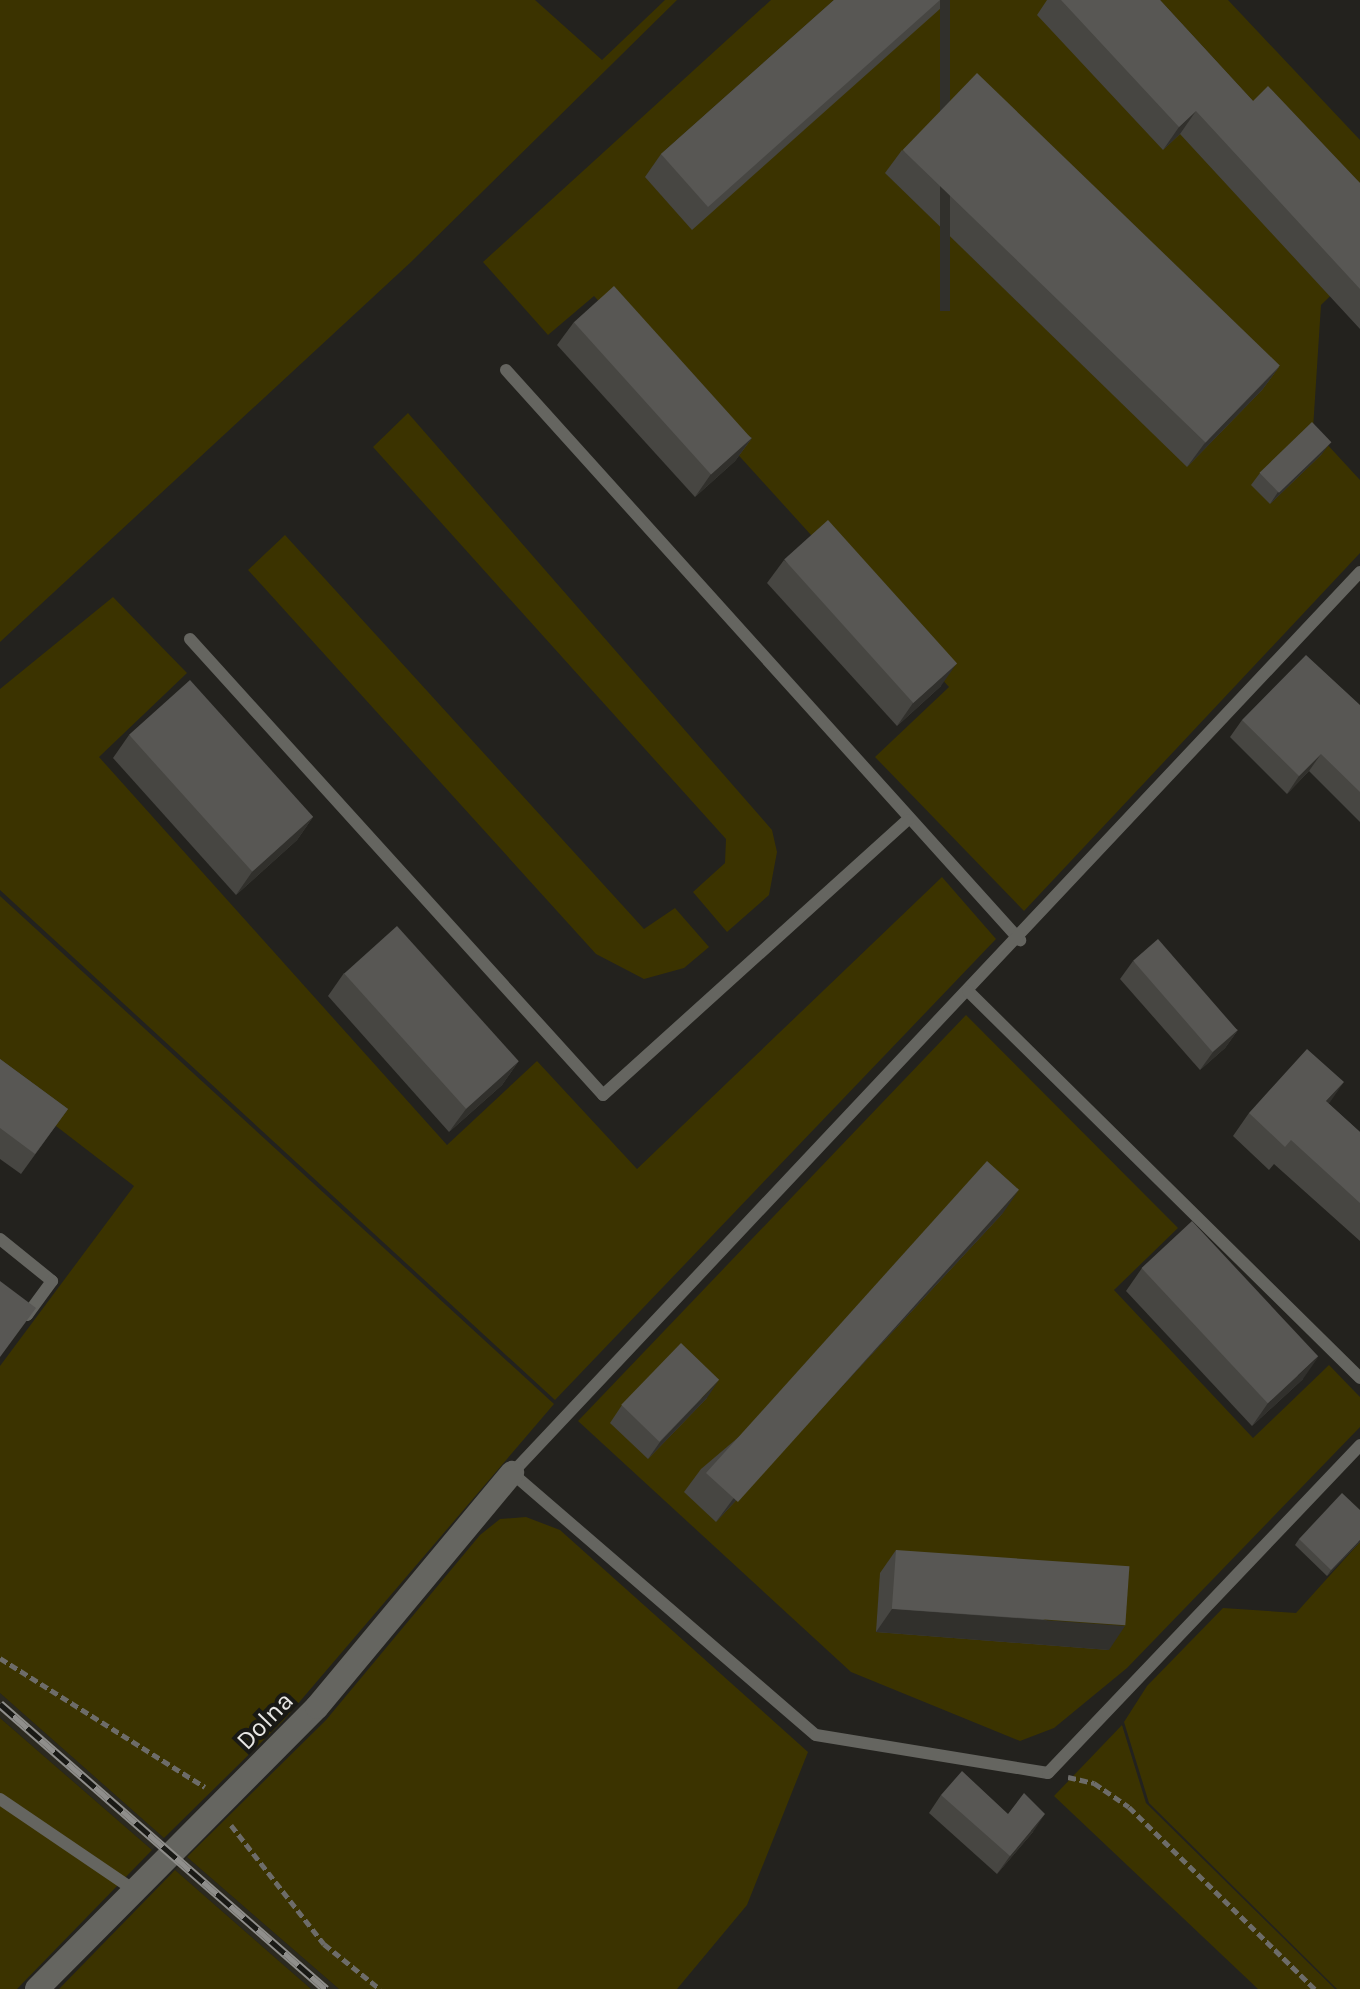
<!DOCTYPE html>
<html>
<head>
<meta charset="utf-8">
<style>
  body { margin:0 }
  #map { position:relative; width:1360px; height:1989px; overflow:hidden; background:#23221e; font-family:Karla,sans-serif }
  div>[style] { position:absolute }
  .built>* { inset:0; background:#2b291f }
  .green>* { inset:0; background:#3b3300 }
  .path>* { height:5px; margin-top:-2.5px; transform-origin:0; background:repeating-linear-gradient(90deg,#6d6c69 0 8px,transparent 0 12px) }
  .lane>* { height:12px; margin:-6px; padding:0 6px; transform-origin:6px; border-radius:6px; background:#656560 }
  .street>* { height:24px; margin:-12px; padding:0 12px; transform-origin:12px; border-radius:12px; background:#656560 }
  .rail>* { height:9px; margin-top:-4.5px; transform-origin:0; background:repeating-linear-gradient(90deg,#191915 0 18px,#8f8e8b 0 36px); box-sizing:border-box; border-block:2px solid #8f8e8b }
  .wall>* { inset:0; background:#474642 }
  .shaded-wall>* { inset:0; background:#31302c; transform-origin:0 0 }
  .building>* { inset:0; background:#585754; transform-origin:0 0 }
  span { translate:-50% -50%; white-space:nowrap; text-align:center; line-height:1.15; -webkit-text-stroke:8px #191915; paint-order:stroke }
  .street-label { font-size:26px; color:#e8e7e4 }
</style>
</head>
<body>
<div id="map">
  <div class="built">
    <i style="clip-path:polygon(0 1693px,164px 1838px,152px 1850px,0 1718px)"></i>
    <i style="clip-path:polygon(187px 1857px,339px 1989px,311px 1989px,175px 1870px)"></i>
  </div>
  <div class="green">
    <i style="clip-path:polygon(0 0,535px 0,602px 60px,665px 0,677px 0,411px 262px,0 642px)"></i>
    <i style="clip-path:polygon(771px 0,1228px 0,1360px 140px,1360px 267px,1321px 305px,1313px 429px,1360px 480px,1360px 553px,1024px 911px,875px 757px,949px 687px,594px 296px,548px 335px,483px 262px)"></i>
    <i style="clip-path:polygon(408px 413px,772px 830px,777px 852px,769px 895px,727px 932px,693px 892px,725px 863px,726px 839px,373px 447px)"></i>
    <i style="clip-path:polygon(285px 535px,644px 929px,675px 908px,709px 947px,684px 968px,644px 979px,596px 954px,248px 570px)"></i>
    <i style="clip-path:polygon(113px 597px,187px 673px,99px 757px,447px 1145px,537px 1061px,637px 1169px,942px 877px,996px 939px,555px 1400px,0 890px,0 689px)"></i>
    <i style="clip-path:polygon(0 896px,554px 1404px,284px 1720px,164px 1838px,0 1693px,0 1366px,134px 1186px,0 1083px)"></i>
    <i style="clip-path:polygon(966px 1015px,1178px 1228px,1114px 1290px,1253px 1438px,1329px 1365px,1360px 1397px,1360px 1427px,1127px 1668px,1054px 1728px,1020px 1741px,851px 1672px,578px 1421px)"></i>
    <i style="clip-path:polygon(526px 1517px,560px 1530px,808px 1752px,747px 1905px,677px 1989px,339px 1989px,187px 1857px,326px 1720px,480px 1535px,500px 1519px)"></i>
    <i style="clip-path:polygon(1360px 1542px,1360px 1989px,1337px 1989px,1149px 1803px,1124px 1722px,1147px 1686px,1223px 1608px,1296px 1613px)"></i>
    <i style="clip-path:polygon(0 1718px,152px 1850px,17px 1989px,0 1989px)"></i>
    <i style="clip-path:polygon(1122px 1725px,1146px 1803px,1335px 1989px,1258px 1989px,1054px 1796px)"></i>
    <i style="clip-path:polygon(175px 1870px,311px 1989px,59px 1989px)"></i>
  </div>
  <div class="path">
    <i style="left:0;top:1658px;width:242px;rotate:32.2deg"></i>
    <i style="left:1068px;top:1777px;width:27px;rotate:13deg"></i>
    <i style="left:1094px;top:1783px;width:42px;rotate:34.4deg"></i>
    <i style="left:1129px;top:1807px;width:260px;rotate:44.4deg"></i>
    <i style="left:231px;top:1825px;width:151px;rotate:52deg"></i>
    <i style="left:324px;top:1944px;width:72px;rotate:38.8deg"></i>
  </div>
  <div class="lane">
    <i style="left:506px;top:370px;width:768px;rotate:47.96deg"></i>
    <i style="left:1360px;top:572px;width:1237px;rotate:133.26deg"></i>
    <i style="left:512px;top:1473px;width:401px;rotate:40.8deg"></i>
    <i style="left:816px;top:1735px;width:235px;rotate:9.3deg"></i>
    <i style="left:1048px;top:1773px;width:453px;rotate:-46.4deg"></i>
    <i style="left:190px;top:639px;width:615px;rotate:47.83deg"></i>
    <i style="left:603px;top:1095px;width:410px;rotate:-42.1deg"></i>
    <i style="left:968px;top:991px;width:551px;rotate:44.63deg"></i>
    <i style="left:0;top:1239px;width:67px;rotate:38.9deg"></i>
    <i style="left:52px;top:1281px;width:42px;rotate:126.3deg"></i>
    <i style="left:27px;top:1315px;width:34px;rotate:-143deg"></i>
    <i style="left:0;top:1799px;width:162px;rotate:34.2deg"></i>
  </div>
  <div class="street">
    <i style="left:37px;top:1989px;width:397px;rotate:-45.2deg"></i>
    <i style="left:317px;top:1707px;width:305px;rotate:-50.2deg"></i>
  </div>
  <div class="rail">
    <i style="left:0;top:1704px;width:433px;rotate:41.2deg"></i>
  </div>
  <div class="wall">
    <i style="clip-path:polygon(834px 0,950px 0,692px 230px,645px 177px,661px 154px)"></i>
    <i style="clip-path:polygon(1047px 0,1160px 0,1253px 101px,1360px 183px,1360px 329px,1180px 134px,1163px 150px,1037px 15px)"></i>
    <i style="clip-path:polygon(902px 150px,1279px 367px,1262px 390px,1187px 467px,885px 173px)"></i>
    <i style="clip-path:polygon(574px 322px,752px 438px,735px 461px,695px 497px,557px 345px)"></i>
    <i style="clip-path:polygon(1322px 454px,1270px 504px,1251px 485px,1260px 473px)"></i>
    <i style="clip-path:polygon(784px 560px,941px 686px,897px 726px,767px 583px)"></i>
    <i style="clip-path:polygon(1360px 705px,1360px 822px,1309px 771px,1287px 794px,1230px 737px,1242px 720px)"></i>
    <i style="clip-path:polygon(129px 735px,313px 817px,297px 840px,236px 895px,113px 758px)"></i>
    <i style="clip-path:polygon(1133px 961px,1238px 1030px,1225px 1048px,1200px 1070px,1120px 979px)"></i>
    <i style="clip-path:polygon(344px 973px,518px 1062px,502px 1085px,449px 1132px,328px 996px)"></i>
    <i style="clip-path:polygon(0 1059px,68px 1109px,21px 1174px,0 1159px)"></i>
    <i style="clip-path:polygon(1329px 1104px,1360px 1132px,1360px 1241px,1274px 1164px,1269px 1170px,1233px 1136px,1249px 1113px)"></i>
    <i style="clip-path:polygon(1003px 1213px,716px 1522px,684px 1492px,701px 1469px)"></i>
    <i style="clip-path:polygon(1142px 1268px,1303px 1379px,1252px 1426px,1126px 1291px)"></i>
    <i style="clip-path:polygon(707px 1398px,648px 1459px,610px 1423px,622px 1405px)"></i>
    <i style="clip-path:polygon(1299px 1539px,1360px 1542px,1327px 1576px,1295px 1545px)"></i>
    <i style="clip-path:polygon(896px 1550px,1109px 1650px,876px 1632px,880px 1573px)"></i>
    <i style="clip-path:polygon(941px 1795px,1008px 1814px,1033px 1832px,997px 1874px,929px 1813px)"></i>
  </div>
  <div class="shaded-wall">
    <i style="left:940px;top:0;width:10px;height:311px"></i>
    <i style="clip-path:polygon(1196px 111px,1180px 134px,1163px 150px,1179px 127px)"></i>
    <i style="clip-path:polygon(1279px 367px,1262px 390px,1187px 467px,1204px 444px)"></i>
    <i style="clip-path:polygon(752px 438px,735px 461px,695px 497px,711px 474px)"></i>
    <i style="clip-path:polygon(1331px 442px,1322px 454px,1270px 504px,1278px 492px)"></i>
    <i style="clip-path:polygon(957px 663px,941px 686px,897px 726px,913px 703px)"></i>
    <i style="clip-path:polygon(1321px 754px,1309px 771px,1287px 794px,1299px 776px)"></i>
    <i style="clip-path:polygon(313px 817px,297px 840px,236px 895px,252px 872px)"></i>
    <i style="clip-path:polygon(1238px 1030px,1225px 1048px,1200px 1070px,1213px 1052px)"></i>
    <i style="clip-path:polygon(518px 1062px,502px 1085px,449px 1132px,466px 1109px)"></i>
    <i style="clip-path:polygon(1344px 1082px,1328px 1105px,1326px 1101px)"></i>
    <i style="clip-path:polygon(1019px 1190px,1003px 1213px,716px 1522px,733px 1499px)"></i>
    <i style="clip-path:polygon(1319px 1356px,1303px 1379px,1252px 1426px,1268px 1403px)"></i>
    <i style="clip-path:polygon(719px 1380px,707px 1398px,648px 1459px,660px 1442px)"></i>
    <i style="clip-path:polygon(1360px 1540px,1360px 1542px,1327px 1576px,1331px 1570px)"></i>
    <i style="clip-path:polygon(892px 1609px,1125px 1626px,1109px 1650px,876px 1632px)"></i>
    <i style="clip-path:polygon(1045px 1814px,1033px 1832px,997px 1874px,1010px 1856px)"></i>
  </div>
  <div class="building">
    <i style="clip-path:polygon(834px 0,940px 0,708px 207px,661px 154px)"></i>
    <i style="clip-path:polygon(1061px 0,1160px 0,1253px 101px,1268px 86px,1360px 183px,1360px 289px,1196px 111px,1179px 127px)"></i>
    <i style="left:977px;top:73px;width:421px;height:107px;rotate:44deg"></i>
    <i style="left:614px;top:286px;width:205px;height:54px;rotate:48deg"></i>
    <i style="left:1312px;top:422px;width:28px;height:73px;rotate:46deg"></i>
    <i style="left:828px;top:520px;width:193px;height:59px;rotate:48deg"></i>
    <i style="clip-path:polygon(1306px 655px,1360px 705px,1360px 792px,1321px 754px,1299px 776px,1242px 720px)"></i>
    <i style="left:190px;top:680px;width:184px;height:82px;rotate:48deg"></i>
    <i style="left:397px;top:926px;width:182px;height:71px;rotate:48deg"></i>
    <i style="left:1158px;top:939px;width:121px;height:33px;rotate:49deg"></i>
    <i style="clip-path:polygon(1307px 1049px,1344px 1082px,1326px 1101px,1360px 1132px,1360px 1203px,1291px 1140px,1285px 1147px,1249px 1113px)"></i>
    <i style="clip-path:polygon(0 1059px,68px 1109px,35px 1154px,0 1128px)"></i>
    <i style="left:987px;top:1161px;width:43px;height:420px;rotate:42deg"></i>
    <i style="left:1192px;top:1221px;width:185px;height:69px;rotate:47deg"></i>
    <i style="clip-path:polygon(0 1281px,36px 1308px,0 1357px)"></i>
    <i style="left:681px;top:1343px;width:53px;height:86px;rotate:44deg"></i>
    <i style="clip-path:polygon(1342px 1493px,1360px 1510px,1360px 1540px,1331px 1570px,1299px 1539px)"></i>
    <i style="left:896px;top:1550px;width:234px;height:59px;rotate:4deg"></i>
    <i style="clip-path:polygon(962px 1771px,1008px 1814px,1024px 1793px,1045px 1814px,1010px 1856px,941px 1795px)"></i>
  </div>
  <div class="street-label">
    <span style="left:265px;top:1721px;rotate:-46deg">Dolna</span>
  </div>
</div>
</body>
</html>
